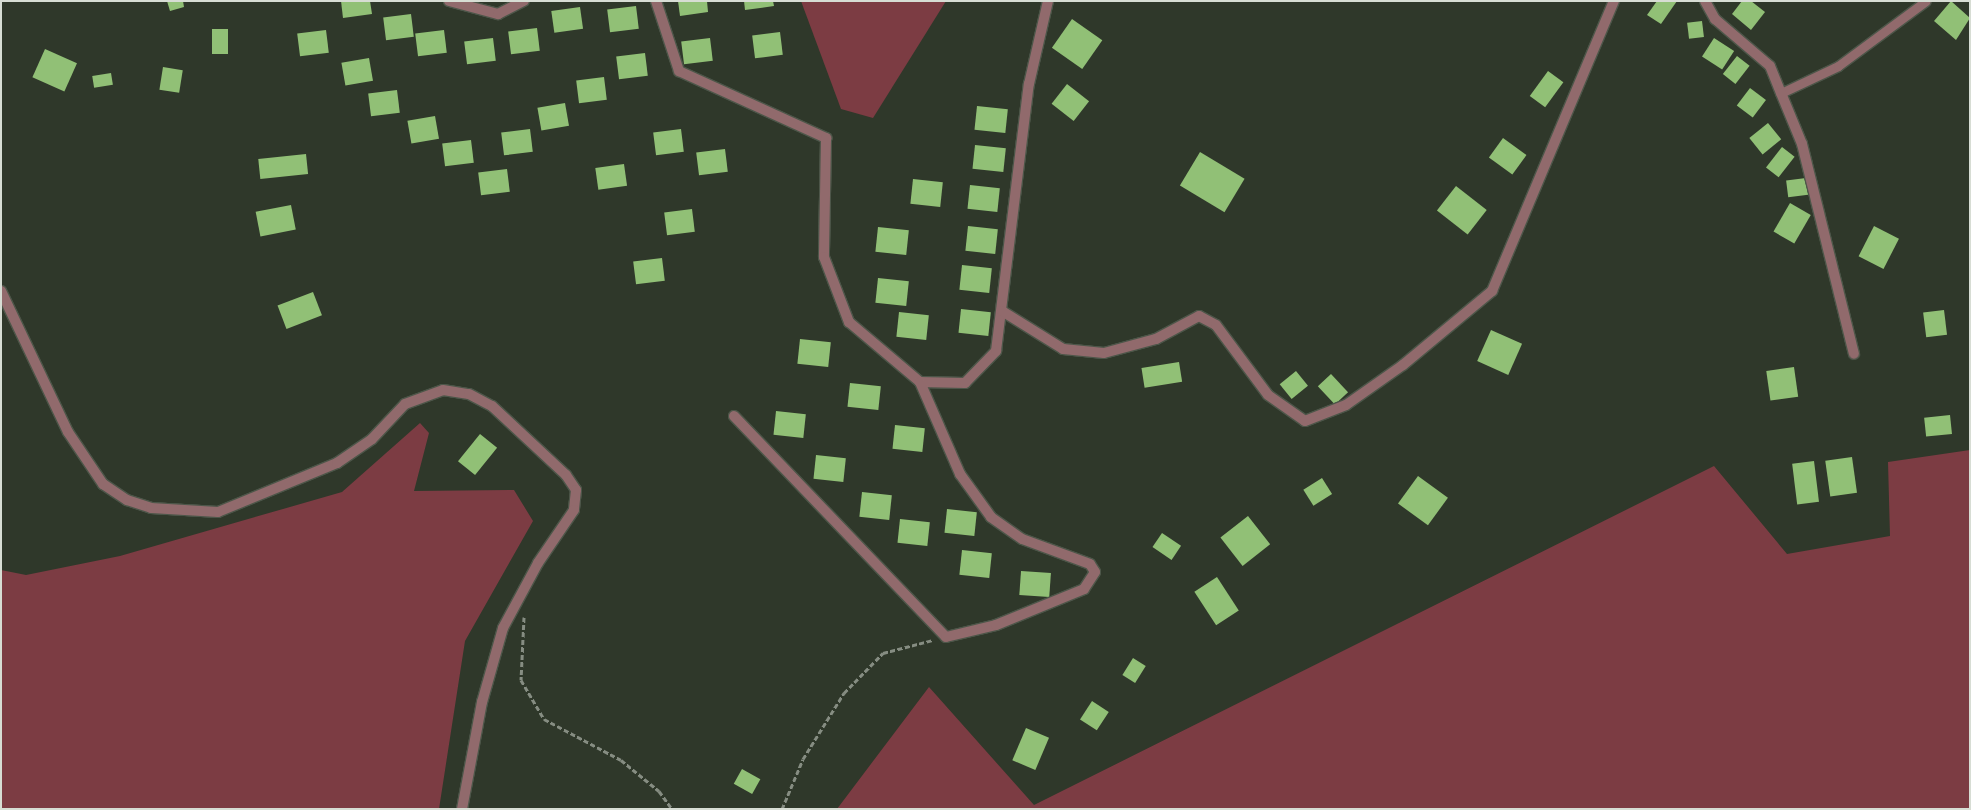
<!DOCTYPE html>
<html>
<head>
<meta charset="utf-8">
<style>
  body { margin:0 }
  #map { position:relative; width:1971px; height:810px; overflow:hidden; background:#2f382a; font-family:Jost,sans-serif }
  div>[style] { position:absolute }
  .green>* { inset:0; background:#7c3c43 }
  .building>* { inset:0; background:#91c076; transform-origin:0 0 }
  .path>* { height:3px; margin-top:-1.5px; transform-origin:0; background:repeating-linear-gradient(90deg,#868d82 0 5px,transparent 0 7.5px) }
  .roads { filter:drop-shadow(1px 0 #4d5649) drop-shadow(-1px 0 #4d5649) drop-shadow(0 1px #4d5649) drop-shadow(0 -1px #4d5649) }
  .service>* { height:9px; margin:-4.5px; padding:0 4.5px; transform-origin:4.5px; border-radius:4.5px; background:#916a6c }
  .minor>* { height:10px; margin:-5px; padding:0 5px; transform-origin:5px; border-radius:5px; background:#916a6c }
  .tertiary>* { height:10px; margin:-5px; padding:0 5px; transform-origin:5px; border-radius:5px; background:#916a6c }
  span { translate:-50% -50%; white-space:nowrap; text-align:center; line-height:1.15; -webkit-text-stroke:5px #1a1e18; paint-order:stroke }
  .frame { position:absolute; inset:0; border:2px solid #d7ddd4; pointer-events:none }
</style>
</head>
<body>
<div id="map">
  <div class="green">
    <i style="clip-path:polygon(801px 1px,946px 1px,873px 118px,841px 109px)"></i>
    <i style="clip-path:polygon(420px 423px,429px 433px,414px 491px,514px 490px,533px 521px,465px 641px,439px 809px,1px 809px,1px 570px,26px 575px,120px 556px,342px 492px)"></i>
    <i style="clip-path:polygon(1970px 450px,1970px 809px,837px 809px,929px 687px,1034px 805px,1714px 466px,1787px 554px,1890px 536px,1888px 462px)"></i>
  </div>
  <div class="building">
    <i style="clip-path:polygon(167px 1px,183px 1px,184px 7px,170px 11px)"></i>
    <i style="clip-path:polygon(341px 1px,370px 1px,372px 14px,343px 18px)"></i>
    <i style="clip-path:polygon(678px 1px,707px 1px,708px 12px,680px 16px)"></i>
    <i style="clip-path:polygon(744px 1px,773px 1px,774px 6px,745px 10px)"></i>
    <i style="clip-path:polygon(1657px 1px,1677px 1px,1661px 24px,1647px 15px)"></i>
    <i style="clip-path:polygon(1742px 1px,1751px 1px,1765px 12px,1751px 30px,1732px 14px)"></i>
    <i style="clip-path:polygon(1951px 1px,1970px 18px,1956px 40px,1934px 21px)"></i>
    <i style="left:636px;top:6px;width:23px;height:29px;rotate:83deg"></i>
    <i style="left:580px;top:7px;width:22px;height:29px;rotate:82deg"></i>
    <i style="left:411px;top:14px;width:23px;height:28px;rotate:83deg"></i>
    <i style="left:1072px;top:19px;width:37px;height:35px;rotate:35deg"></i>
    <i style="left:1702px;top:21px;width:16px;height:15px;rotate:83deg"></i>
    <i style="left:537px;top:28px;width:23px;height:29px;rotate:83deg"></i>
    <i style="left:228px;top:29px;width:25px;height:16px;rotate:90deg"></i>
    <i style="left:326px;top:30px;width:23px;height:29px;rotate:83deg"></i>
    <i style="left:444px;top:30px;width:23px;height:29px;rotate:83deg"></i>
    <i style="left:780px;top:32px;width:23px;height:28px;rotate:83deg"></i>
    <i style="left:493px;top:38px;width:23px;height:29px;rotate:83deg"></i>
    <i style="left:710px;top:38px;width:23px;height:29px;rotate:83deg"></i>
    <i style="left:1714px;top:38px;width:24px;height:22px;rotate:33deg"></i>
    <i style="left:45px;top:49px;width:35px;height:31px;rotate:24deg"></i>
    <i style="left:645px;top:53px;width:23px;height:29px;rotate:83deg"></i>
    <i style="left:1737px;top:56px;width:16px;height:23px;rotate:38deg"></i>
    <i style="left:369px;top:58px;width:23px;height:28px;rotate:80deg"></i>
    <i style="left:163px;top:67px;width:20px;height:23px;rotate:9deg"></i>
    <i style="left:1548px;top:71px;width:19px;height:31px;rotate:36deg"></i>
    <i style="left:111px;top:73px;width:12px;height:19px;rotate:81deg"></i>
    <i style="left:604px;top:77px;width:23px;height:28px;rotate:83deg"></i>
    <i style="left:1067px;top:84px;width:28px;height:25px;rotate:38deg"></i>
    <i style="left:1750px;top:88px;width:20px;height:22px;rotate:37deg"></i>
    <i style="left:397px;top:90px;width:23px;height:29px;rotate:83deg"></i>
    <i style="left:565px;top:103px;width:23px;height:28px;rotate:80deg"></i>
    <i style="left:977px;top:106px;width:31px;height:24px;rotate:6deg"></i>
    <i style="left:435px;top:116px;width:23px;height:28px;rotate:80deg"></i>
    <i style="left:1768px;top:123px;width:21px;height:24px;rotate:51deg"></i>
    <i style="left:530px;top:129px;width:23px;height:29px;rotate:83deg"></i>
    <i style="left:681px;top:129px;width:23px;height:28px;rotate:83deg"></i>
    <i style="left:1503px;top:138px;width:29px;height:24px;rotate:36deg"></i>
    <i style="left:471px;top:140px;width:23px;height:29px;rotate:83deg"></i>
    <i style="left:975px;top:145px;width:31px;height:24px;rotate:6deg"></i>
    <i style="left:1782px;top:147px;width:16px;height:26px;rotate:38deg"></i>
    <i style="left:725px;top:149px;width:23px;height:29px;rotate:83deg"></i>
    <i style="left:1200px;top:152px;width:52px;height:39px;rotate:31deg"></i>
    <i style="left:306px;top:154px;width:20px;height:48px;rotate:84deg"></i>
    <i style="left:624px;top:164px;width:22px;height:29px;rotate:82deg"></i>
    <i style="left:507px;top:169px;width:23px;height:29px;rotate:83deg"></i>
    <i style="left:1806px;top:178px;width:17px;height:20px;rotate:83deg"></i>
    <i style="left:913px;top:179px;width:30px;height:25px;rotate:6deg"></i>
    <i style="left:970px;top:185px;width:30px;height:24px;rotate:6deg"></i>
    <i style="left:1456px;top:186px;width:39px;height:31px;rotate:38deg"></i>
    <i style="left:1790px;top:203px;width:24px;height:33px;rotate:30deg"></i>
    <i style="left:291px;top:205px;width:25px;height:36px;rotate:79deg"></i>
    <i style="left:692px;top:209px;width:23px;height:28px;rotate:83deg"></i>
    <i style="left:968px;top:226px;width:30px;height:25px;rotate:6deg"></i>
    <i style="left:1874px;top:226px;width:28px;height:34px;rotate:27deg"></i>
    <i style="left:878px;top:227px;width:31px;height:25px;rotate:6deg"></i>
    <i style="left:662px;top:258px;width:23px;height:29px;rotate:83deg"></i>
    <i style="left:962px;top:265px;width:30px;height:25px;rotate:6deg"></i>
    <i style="left:878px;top:278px;width:31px;height:25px;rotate:6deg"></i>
    <i style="left:313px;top:292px;width:25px;height:38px;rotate:69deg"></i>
    <i style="left:961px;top:309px;width:30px;height:24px;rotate:6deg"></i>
    <i style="left:1944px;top:310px;width:25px;height:21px;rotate:83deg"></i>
    <i style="left:899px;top:312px;width:30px;height:25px;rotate:6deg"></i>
    <i style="left:1491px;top:330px;width:34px;height:34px;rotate:24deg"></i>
    <i style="left:800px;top:339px;width:31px;height:25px;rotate:6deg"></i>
    <i style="left:1179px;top:362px;width:20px;height:38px;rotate:81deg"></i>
    <i style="left:1794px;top:367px;width:30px;height:28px;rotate:82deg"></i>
    <i style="left:1296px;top:371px;width:19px;height:21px;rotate:51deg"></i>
    <i style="left:1331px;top:374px;width:25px;height:18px;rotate:47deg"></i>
    <i style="left:850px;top:383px;width:31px;height:24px;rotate:6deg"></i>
    <i style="left:776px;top:411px;width:30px;height:24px;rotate:6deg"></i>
    <i style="left:1950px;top:415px;width:19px;height:26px;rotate:84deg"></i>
    <i style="left:895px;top:425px;width:30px;height:24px;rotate:6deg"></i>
    <i style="left:480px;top:434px;width:22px;height:35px;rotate:39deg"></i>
    <i style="left:816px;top:455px;width:30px;height:24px;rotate:6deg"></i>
    <i style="left:1852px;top:457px;width:36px;height:27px;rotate:82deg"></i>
    <i style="left:1814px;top:461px;width:41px;height:22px;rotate:83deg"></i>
    <i style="left:1418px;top:476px;width:37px;height:34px;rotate:36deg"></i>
    <i style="left:1322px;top:478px;width:19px;height:22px;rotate:58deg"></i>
    <i style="left:862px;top:492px;width:30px;height:25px;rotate:6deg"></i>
    <i style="left:947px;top:509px;width:30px;height:24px;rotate:6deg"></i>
    <i style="left:1248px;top:516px;width:36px;height:35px;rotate:52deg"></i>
    <i style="left:900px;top:519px;width:30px;height:24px;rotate:6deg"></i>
    <i style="left:1162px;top:533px;width:23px;height:17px;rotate:34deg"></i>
    <i style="left:962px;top:550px;width:30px;height:25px;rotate:6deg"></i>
    <i style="left:1021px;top:571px;width:30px;height:24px;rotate:4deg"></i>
    <i style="left:1217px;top:577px;width:40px;height:27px;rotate:57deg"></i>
    <i style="left:1133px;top:658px;width:15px;height:20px;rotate:32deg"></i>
    <i style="left:1092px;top:701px;width:20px;height:22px;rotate:33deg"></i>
    <i style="left:1026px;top:728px;width:25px;height:35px;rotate:23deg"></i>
    <i style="left:742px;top:769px;width:21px;height:17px;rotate:29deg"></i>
  </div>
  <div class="path">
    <i style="left:524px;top:617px;width:63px;rotate:92.7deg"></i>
    <i style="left:521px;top:680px;width:45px;rotate:59.5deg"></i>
    <i style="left:544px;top:719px;width:87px;rotate:28deg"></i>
    <i style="left:621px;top:760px;width:49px;rotate:39.2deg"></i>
    <i style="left:659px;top:791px;width:22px;rotate:54deg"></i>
    <i style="left:782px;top:809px;width:54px;rotate:-67.2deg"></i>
    <i style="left:803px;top:759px;width:78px;rotate:-58.2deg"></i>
    <i style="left:844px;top:693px;width:56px;rotate:-45.7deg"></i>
    <i style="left:883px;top:653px;width:52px;rotate:-14.6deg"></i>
  </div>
  <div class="roads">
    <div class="service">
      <i style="left:1781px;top:93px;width:63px;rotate:-25.3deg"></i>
      <i style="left:1838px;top:66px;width:109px;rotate:-36.5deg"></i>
    </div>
    <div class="minor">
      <i style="left:449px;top:1px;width:51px;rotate:14.9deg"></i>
      <i style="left:498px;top:14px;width:29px;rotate:-27deg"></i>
      <i style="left:656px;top:1px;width:74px;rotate:71.8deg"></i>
      <i style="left:679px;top:71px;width:162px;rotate:24.5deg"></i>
      <i style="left:826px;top:138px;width:119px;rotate:91deg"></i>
      <i style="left:824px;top:257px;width:70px;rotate:69deg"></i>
      <i style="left:849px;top:322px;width:93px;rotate:40.2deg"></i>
      <i style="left:920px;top:382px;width:45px;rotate:1.3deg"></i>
      <i style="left:965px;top:383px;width:45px;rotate:-45.9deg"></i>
      <i style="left:996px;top:351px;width:269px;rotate:-83deg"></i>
      <i style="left:1029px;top:84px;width:85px;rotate:-77.1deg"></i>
      <i style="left:1705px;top:1px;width:21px;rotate:61deg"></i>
      <i style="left:1715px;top:19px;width:72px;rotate:40.5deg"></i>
      <i style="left:1770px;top:66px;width:29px;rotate:68deg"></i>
      <i style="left:1781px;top:93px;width:55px;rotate:67.6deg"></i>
      <i style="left:1802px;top:144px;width:216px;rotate:76.1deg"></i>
      <i style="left:1002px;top:311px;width:72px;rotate:31.9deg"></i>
      <i style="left:1063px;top:349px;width:41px;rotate:5.6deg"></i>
      <i style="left:1104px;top:353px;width:54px;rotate:-15.1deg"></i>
      <i style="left:1156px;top:339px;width:49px;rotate:-28.1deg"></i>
      <i style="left:1199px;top:316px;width:19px;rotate:28deg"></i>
      <i style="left:1216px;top:325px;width:87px;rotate:53.4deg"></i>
      <i style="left:1268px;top:395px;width:45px;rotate:35.1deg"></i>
      <i style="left:1305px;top:421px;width:44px;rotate:-21.3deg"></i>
      <i style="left:1346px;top:405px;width:70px;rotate:-35.1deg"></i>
      <i style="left:1403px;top:365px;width:116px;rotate:-39.7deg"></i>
      <i style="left:1492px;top:291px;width:315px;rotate:-67.2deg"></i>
      <i style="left:734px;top:416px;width:306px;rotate:46.2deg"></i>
      <i style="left:946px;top:637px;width:51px;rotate:-13.5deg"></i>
      <i style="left:996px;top:625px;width:95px;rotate:-22.2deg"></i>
      <i style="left:1084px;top:589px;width:20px;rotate:-57deg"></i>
      <i style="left:1095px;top:572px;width:9px;rotate:-122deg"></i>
      <i style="left:1090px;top:564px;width:72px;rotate:-159.8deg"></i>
      <i style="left:1022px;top:539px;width:38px;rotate:-145deg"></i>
      <i style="left:991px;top:517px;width:53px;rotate:-125.8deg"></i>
      <i style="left:960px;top:474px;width:100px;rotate:-113.5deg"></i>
    </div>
    <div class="tertiary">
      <i style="left:1px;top:291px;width:156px;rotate:64.6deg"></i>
      <i style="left:68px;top:432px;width:63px;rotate:56.1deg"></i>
      <i style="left:103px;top:484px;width:29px;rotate:34deg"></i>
      <i style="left:127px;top:500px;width:25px;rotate:18deg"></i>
      <i style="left:151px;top:508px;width:67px;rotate:3.4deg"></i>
      <i style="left:218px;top:512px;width:129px;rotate:-22.4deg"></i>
      <i style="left:337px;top:463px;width:42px;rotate:-34.4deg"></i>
      <i style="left:372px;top:439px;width:48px;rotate:-46.7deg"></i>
      <i style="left:405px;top:404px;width:40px;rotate:-20.2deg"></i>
      <i style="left:443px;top:390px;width:26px;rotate:9deg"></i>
      <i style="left:469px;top:394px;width:26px;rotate:28deg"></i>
      <i style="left:492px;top:406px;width:101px;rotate:43deg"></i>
      <i style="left:566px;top:475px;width:18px;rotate:56deg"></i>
      <i style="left:576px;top:490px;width:20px;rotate:96deg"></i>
      <i style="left:574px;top:510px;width:64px;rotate:124.2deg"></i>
      <i style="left:538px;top:563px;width:74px;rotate:118.3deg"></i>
      <i style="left:503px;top:628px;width:77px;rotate:105.8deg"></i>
      <i style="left:482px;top:702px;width:109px;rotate:100.6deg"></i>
    </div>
  </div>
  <div class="frame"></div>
</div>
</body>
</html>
